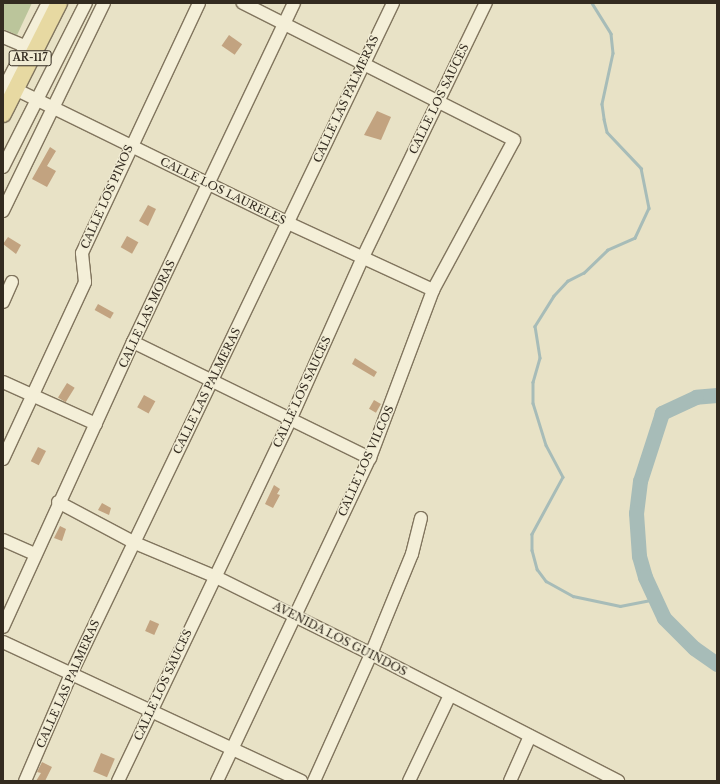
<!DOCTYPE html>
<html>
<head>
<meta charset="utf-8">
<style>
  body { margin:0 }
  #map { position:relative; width:720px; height:784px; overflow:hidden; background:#e8e2c6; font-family:"Libre Baskerville",serif }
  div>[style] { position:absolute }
  .green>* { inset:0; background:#bbc59b }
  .stream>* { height:2.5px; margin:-1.25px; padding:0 1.25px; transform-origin:1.25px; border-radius:1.25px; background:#a7bcb8 }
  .river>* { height:15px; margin:-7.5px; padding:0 7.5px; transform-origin:7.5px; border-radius:7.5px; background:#a7bcb8 }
  .building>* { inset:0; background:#c2a380; transform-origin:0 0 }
  .roads { filter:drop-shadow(1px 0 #81755e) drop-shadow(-1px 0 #81755e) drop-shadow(0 1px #81755e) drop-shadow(0 -1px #81755e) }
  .minor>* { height:12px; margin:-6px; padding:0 6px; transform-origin:6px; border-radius:6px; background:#f4efd8 }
  .major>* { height:16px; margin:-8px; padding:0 8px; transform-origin:8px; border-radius:8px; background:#e7d9a2 }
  span { translate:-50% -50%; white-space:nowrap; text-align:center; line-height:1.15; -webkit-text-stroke:3px #f1ecd4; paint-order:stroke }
  .shield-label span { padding:1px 3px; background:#f1ecd4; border:1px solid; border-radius:3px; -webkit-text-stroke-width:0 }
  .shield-label { font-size:10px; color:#332b20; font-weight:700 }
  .street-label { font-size:11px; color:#332b20 }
  .frame { position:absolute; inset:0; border:4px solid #332b20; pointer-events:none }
</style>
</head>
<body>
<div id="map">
  <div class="green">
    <i style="clip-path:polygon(3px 3px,32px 3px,17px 35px,3px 29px)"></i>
  </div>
  <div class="stream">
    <i style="left:592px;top:3px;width:36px;rotate:58deg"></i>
    <i style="left:611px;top:34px;width:19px;rotate:84deg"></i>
    <i style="left:613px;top:53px;width:52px;rotate:102.2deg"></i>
    <i style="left:602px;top:104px;width:15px;rotate:82deg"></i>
    <i style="left:604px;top:119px;width:13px;rotate:77deg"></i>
    <i style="left:607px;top:132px;width:50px;rotate:46.6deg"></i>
    <i style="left:641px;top:168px;width:41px;rotate:78.7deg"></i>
    <i style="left:649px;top:208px;width:33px;rotate:115deg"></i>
    <i style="left:635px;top:238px;width:30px;rotate:156deg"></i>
    <i style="left:608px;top:250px;width:33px;rotate:136deg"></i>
    <i style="left:584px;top:273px;width:18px;rotate:153deg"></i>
    <i style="left:568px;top:281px;width:21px;rotate:133deg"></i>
    <i style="left:554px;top:296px;width:36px;rotate:122deg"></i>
    <i style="left:535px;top:326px;width:32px;rotate:81deg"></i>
    <i style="left:540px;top:358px;width:25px;rotate:106deg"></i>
    <i style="left:533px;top:382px;width:21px;rotate:90deg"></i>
    <i style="left:533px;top:403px;width:44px;rotate:72.8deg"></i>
    <i style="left:546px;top:445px;width:36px;rotate:62deg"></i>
    <i style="left:563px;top:477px;width:65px;rotate:118.5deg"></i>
    <i style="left:532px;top:534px;width:16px;rotate:90deg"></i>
    <i style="left:532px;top:550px;width:20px;rotate:75deg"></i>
    <i style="left:537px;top:569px;width:15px;rotate:53deg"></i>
    <i style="left:546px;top:581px;width:31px;rotate:29deg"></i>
    <i style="left:573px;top:596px;width:48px;rotate:12deg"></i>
    <i style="left:620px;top:606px;width:36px;rotate:-11deg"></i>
  </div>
  <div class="river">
    <i style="left:717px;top:395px;width:21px;rotate:175deg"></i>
    <i style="left:696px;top:397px;width:38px;rotate:155deg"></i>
    <i style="left:662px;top:413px;width:71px;rotate:107.9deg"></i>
    <i style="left:640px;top:481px;width:32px;rotate:97deg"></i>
    <i style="left:636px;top:513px;width:43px;rotate:86deg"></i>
    <i style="left:639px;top:556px;width:22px;rotate:74deg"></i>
    <i style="left:645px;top:577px;width:45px;rotate:65.1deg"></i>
    <i style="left:664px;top:618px;width:42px;rotate:45deg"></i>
    <i style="left:694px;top:648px;width:28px;rotate:35deg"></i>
  </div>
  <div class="building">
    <i style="left:229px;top:35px;width:16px;height:13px;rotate:35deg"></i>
    <i style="clip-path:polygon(377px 111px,391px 117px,381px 140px,364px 135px)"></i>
    <i style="clip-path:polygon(50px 147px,56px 151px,47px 166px,56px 171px,47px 187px,32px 179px)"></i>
    <i style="clip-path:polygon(148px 205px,156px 209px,148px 226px,139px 221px)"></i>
    <i style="left:127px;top:236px;width:13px;height:13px;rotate:29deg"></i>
    <i style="clip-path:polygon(8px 237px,21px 245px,16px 254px,3px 244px)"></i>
    <i style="left:98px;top:304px;width:18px;height:7px;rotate:29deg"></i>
    <i style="clip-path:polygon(355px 358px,377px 372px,374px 377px,352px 364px)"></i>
    <i style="left:67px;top:383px;width:9px;height:17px;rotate:32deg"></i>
    <i style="left:144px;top:395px;width:13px;height:14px;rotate:29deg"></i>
    <i style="left:374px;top:400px;width:8px;height:10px;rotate:30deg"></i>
    <i style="left:38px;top:447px;width:9px;height:16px;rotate:27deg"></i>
    <i style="clip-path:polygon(274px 485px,280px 489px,277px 494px,280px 495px,273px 508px,265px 504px)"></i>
    <i style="clip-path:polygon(102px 503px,111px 508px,109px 515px,98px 510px)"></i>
    <i style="clip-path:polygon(60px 526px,66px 529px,62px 541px,54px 538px)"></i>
    <i style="left:150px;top:620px;width:10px;height:12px;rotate:24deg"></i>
    <i style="left:101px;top:753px;width:15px;height:20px;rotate:23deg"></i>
    <i style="clip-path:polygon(42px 762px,52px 767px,45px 781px,36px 781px,41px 773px,37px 772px)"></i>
  </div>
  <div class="roads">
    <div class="minor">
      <i style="left:3px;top:37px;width:30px;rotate:23deg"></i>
      <i style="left:15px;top:89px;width:304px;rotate:26.1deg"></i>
      <i style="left:288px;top:223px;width:160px;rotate:24.8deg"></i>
      <i style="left:3px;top:90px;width:98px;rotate:-62.7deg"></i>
      <i style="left:3px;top:167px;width:184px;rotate:-63.2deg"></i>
      <i style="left:3px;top:211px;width:231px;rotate:-64.1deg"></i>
      <i style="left:3px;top:302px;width:22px;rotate:-66deg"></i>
      <i style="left:133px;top:342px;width:264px;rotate:26.1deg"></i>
      <i style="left:3px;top:382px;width:102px;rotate:24.3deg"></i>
      <i style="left:3px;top:459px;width:195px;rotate:-65.1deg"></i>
      <i style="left:85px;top:282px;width:29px;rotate:-96deg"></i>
      <i style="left:82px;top:253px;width:276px;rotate:-64.9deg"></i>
      <i style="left:58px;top:502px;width:87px;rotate:28deg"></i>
      <i style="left:135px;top:543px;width:86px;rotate:22.7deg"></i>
      <i style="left:214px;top:576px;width:175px;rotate:26.4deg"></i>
      <i style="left:371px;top:654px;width:278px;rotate:27.2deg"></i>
      <i style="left:3px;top:540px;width:34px;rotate:24deg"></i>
      <i style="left:3px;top:627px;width:313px;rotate:-65.5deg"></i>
      <i style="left:133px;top:342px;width:375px;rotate:-64.6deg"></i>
      <i style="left:3px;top:642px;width:329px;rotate:25deg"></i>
      <i style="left:25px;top:781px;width:116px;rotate:-66.7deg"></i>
      <i style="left:71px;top:674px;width:744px;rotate:-64.36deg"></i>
      <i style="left:118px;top:781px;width:402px;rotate:-64.5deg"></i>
      <i style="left:291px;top:418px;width:176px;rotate:-65.9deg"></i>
      <i style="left:363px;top:257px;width:282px;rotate:-64.2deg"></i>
      <i style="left:217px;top:781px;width:357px;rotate:-64.7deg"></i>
      <i style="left:370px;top:458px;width:179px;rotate:-69.4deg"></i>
      <i style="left:433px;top:290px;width:170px;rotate:-61.6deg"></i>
      <i style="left:514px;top:140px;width:304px;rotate:-153.2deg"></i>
      <i style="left:314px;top:781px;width:139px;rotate:-65.8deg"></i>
      <i style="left:371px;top:654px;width:108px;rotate:-67.7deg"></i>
      <i style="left:412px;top:554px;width:37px;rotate:-76deg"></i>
      <i style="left:409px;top:781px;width:95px;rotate:-64.5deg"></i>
      <i style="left:510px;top:781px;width:49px;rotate:-66deg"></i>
    </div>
    <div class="major">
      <i style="left:3px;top:114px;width:124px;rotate:-63.2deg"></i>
    </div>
  </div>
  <div class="shield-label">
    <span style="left:30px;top:58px">AR-117</span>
  </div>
  <div class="street-label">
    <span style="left:346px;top:99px;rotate:-65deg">CALLE LAS PALMERAS</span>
    <span style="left:439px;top:99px;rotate:-64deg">CALLE LOS SAUCES</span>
    <span style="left:223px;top:191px;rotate:26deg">CALLE LOS LAURELES</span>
    <span style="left:107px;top:197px;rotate:-66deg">CALLE LOS PINOS</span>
    <span style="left:147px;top:314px;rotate:-65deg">CALLE LAS MORAS</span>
    <span style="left:207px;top:391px;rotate:-64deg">CALLE LAS PALMERAS</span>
    <span style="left:302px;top:392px;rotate:-65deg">CALLE LOS SAUCES</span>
    <span style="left:366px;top:461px;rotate:-66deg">CALLE LOS VILCOS</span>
    <span style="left:340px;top:639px;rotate:27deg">AVENIDA LOS GUINDOS</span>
    <span style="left:68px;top:684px;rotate:-66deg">CALLE LAS PALMERAS</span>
    <span style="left:163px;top:685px;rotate:-65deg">CALLE LOS SAUCES</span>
  </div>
  <div class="frame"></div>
</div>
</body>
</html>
